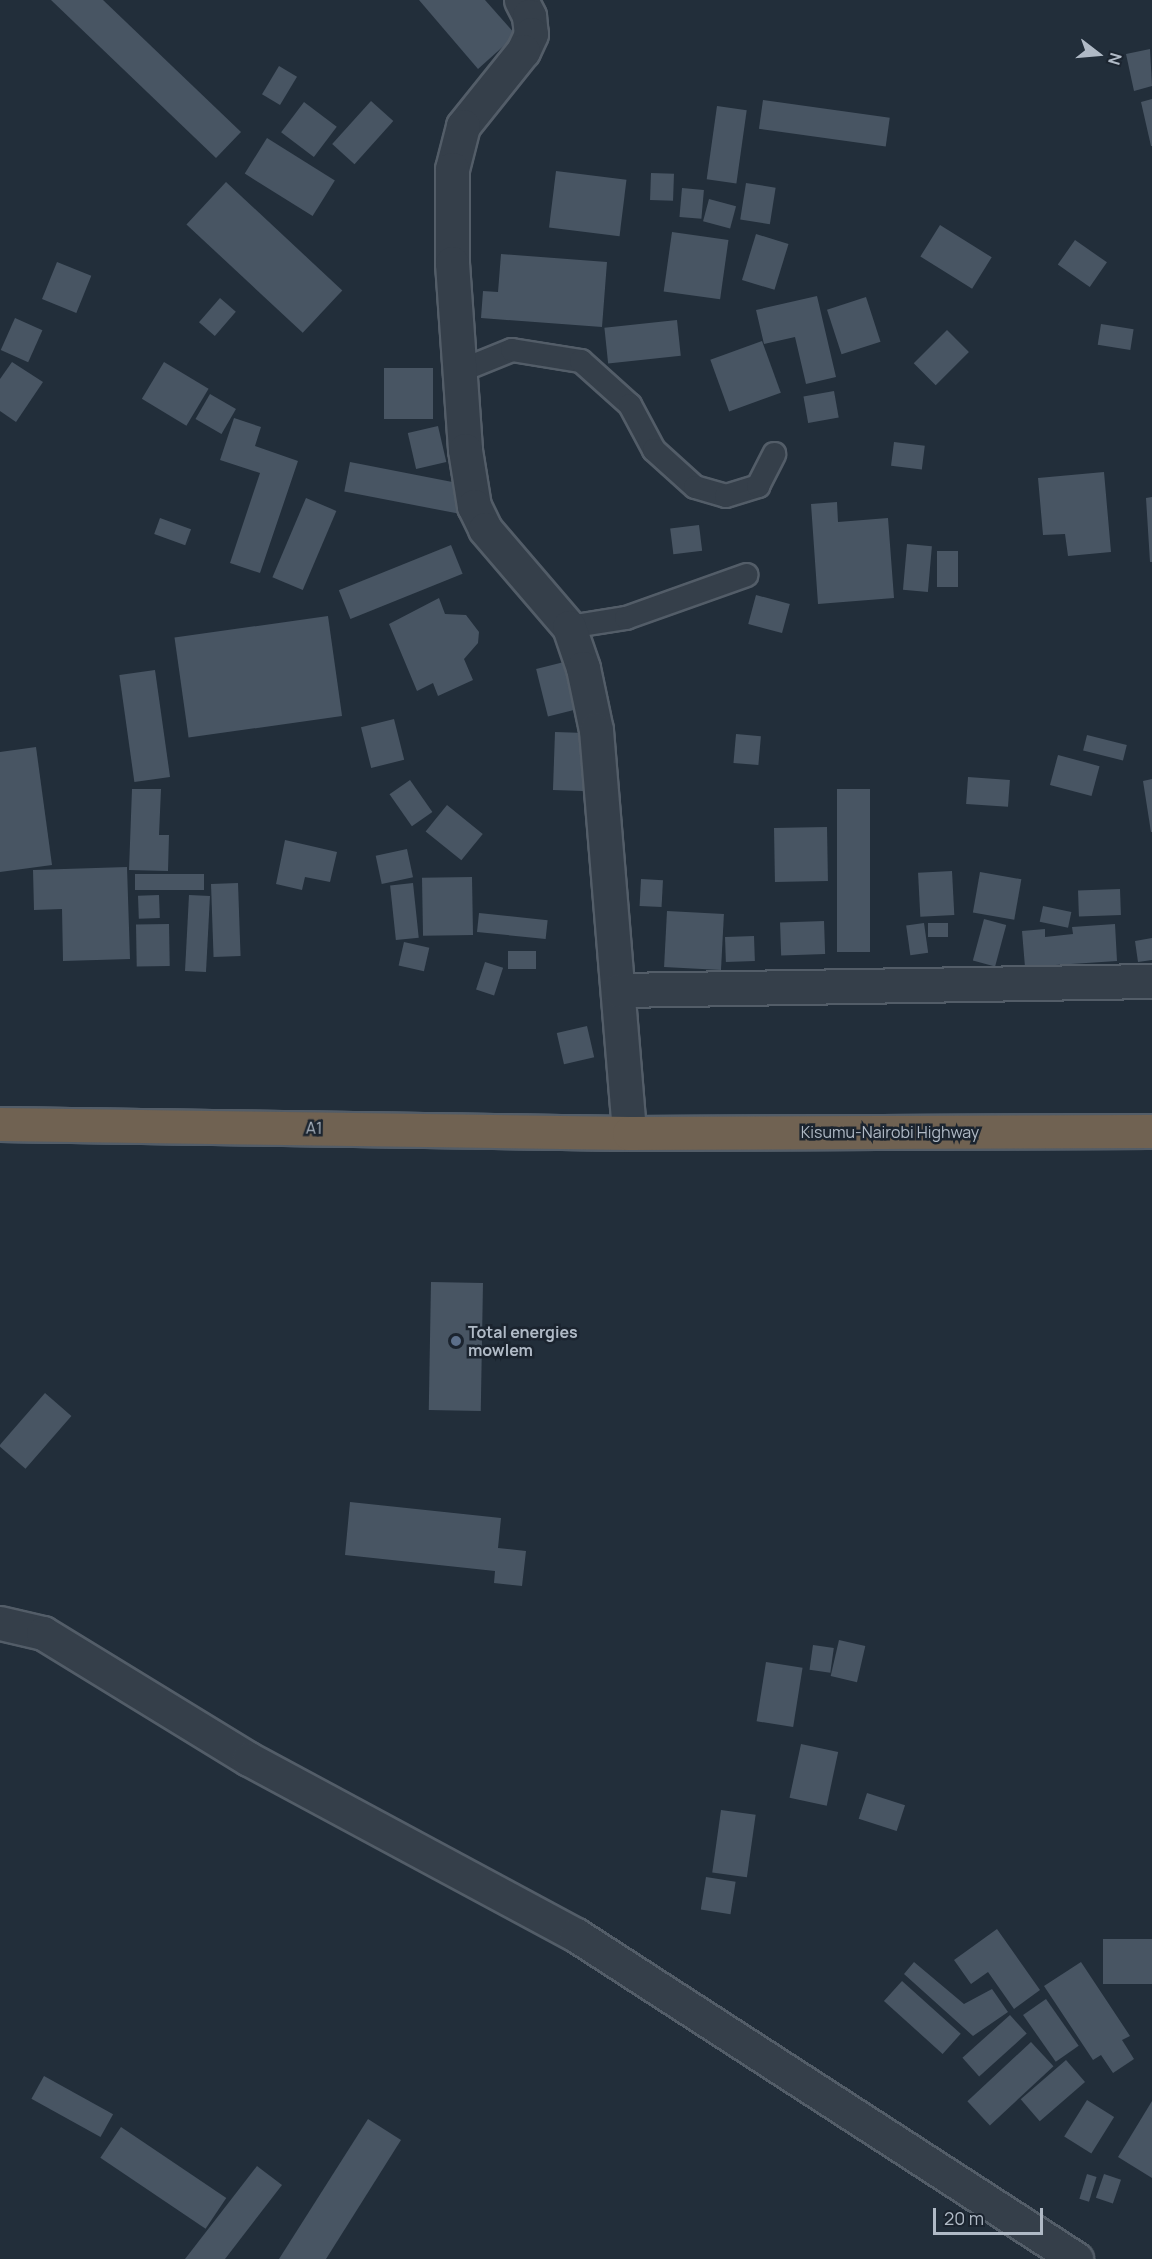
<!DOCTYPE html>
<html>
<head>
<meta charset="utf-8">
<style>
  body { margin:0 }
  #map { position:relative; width:1152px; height:2259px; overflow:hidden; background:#222e3a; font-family:Manrope,sans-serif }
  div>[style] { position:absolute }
  .building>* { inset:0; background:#485563; transform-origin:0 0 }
  .roads { filter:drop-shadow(2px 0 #535d68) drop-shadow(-2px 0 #535d68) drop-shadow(0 2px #535d68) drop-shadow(0 -2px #535d68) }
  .lane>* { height:22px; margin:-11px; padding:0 11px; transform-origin:11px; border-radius:11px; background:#353f4a }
  .street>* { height:33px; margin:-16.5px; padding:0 16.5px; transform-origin:16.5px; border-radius:16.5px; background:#353f4a }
  .highway>* { height:33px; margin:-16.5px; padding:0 16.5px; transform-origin:16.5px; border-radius:16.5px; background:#706252 }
  .dots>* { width:16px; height:16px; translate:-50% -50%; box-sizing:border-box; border:3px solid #1b242f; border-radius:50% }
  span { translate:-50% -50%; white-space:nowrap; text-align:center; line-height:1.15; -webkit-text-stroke:5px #1b242f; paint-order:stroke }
  .street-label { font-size:16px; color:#b0bac6 }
  .poi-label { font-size:16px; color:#b0bac6; font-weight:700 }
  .left { translate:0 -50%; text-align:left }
  .north { position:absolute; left:1068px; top:24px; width:60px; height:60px; -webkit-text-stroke:4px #1b242f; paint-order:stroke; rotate:106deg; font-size:16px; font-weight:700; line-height:24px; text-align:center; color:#b0bac6 }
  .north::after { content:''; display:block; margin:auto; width:21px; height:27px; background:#b0bac6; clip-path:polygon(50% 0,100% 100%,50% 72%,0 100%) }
  .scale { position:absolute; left:933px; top:2208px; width:110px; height:27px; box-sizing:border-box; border:3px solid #b0bac6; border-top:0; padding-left:8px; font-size:18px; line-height:21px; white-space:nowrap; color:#b0bac6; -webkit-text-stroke:4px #1b242f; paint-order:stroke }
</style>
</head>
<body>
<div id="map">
  <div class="building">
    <i style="clip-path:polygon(51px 0,103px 0,241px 132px,216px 158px)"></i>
    <i style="clip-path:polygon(419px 0,485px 0,516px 35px,478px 69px)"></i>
    <i style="clip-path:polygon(1150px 49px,1152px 86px,1134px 91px,1126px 54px)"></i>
    <i style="left:279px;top:66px;width:21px;height:33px;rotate:31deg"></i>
    <i style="clip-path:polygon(1152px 99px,1152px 146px,1151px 146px,1141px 102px)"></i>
    <i style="left:763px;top:100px;width:128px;height:29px;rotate:8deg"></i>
    <i style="left:371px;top:101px;width:30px;height:58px;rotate:42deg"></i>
    <i style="left:304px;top:102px;width:41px;height:38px;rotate:37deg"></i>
    <i style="left:717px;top:106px;width:30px;height:74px;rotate:8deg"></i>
    <i style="left:267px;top:138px;width:80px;height:42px;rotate:32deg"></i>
    <i style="left:556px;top:171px;width:71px;height:57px;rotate:7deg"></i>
    <i style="left:651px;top:173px;width:23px;height:27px;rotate:2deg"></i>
    <i style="left:226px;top:182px;width:159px;height:58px;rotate:43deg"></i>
    <i style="left:746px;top:183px;width:30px;height:37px;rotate:9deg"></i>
    <i style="left:682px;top:188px;width:22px;height:29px;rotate:5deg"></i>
    <i style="left:709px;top:199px;width:28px;height:23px;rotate:15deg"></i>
    <i style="left:940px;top:225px;width:61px;height:37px;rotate:32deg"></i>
    <i style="left:672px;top:232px;width:57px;height:60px;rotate:8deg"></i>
    <i style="left:756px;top:234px;width:34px;height:48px;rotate:17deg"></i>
    <i style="left:1075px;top:240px;width:39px;height:30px;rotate:35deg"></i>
    <i style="clip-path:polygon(501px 254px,607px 262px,602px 327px,481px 318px,483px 291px,498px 292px)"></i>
    <i style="left:57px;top:262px;width:37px;height:40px;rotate:22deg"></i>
    <i style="clip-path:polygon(817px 296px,836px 377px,806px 384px,795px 337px,764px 344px,756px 310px)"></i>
    <i style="left:866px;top:297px;width:47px;height:41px;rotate:72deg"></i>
    <i style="left:220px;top:298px;width:21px;height:32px;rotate:41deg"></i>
    <i style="left:15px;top:318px;width:30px;height:35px;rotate:24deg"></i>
    <i style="left:677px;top:320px;width:36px;height:73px;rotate:84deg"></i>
    <i style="left:1101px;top:324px;width:33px;height:21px;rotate:9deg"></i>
    <i style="left:947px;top:330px;width:31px;height:47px;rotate:45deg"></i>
    <i style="left:762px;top:341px;width:55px;height:55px;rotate:70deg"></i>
    <i style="clip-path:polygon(12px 362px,43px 382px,16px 422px,0 411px,0 379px)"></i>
    <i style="left:164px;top:362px;width:52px;height:43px;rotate:31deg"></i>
    <i style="left:384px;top:368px;width:49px;height:51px"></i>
    <i style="left:834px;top:391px;width:27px;height:31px;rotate:80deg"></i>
    <i style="left:210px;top:394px;width:30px;height:29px;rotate:30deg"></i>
    <i style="clip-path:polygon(234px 418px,261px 427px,255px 446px,298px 461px,260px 573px,230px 563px,260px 473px,220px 460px)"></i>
    <i style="left:438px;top:426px;width:37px;height:31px;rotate:77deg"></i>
    <i style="left:894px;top:442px;width:31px;height:24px;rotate:7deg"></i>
    <i style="left:350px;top:462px;width:116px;height:30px;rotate:11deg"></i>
    <i style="clip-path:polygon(1104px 472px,1111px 552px,1068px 556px,1065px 534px,1043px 535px,1038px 478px)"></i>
    <i style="clip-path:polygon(1152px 497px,1152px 562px,1150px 562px,1146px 498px)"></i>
    <i style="left:306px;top:498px;width:33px;height:86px;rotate:23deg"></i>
    <i style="clip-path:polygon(837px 502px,838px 522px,888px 518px,894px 598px,818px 604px,811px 504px)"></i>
    <i style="left:160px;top:518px;width:33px;height:17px;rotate:20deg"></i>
    <i style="left:699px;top:525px;width:26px;height:29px;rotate:83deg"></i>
    <i style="left:907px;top:544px;width:25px;height:46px;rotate:5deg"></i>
    <i style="left:451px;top:545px;width:31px;height:121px;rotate:68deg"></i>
    <i style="left:937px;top:551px;width:21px;height:36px"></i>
    <i style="left:756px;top:595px;width:35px;height:30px;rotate:15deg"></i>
    <i style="clip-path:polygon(439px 598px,445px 614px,466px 615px,479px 632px,478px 643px,464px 659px,473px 680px,438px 696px,433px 683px,417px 691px,389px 624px)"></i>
    <i style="left:328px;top:616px;width:101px;height:155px;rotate:82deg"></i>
    <i style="left:572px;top:660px;width:49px;height:37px;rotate:76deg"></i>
    <i style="left:155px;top:670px;width:108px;height:36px;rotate:82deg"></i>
    <i style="left:394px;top:719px;width:42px;height:34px;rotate:76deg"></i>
    <i style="left:555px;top:732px;width:30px;height:58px;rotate:2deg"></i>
    <i style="left:736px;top:734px;width:25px;height:29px;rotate:5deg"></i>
    <i style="left:1087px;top:735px;width:41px;height:16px;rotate:14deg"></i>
    <i style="clip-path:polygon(36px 747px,52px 865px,0 872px,0 752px)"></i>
    <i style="left:1058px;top:755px;width:43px;height:31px;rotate:15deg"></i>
    <i style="left:968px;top:777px;width:42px;height:27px;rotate:4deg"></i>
    <i style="clip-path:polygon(1152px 779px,1152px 832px,1151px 832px,1143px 781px)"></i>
    <i style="left:410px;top:780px;width:39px;height:25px;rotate:55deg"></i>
    <i style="clip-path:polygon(132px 789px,161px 789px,159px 835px,169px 835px,168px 871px,129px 870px)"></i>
    <i style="left:837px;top:789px;width:33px;height:163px"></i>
    <i style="left:447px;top:805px;width:46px;height:34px;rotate:39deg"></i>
    <i style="left:827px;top:827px;width:54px;height:53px;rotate:89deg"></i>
    <i style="clip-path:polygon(285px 840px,337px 852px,330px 882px,305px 877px,302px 890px,276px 884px)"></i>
    <i style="left:407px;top:849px;width:29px;height:32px;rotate:78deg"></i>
    <i style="clip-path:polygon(127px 867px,130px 959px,63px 961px,62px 909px,34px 910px,33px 870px)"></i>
    <i style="left:952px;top:871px;width:44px;height:34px;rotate:87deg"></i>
    <i style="left:980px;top:872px;width:42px;height:41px;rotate:10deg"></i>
    <i style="left:204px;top:874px;width:16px;height:69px;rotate:90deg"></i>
    <i style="left:472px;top:877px;width:58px;height:50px;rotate:89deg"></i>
    <i style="left:641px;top:879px;width:22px;height:27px;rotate:3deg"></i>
    <i style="left:238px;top:883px;width:73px;height:27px;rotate:88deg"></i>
    <i style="left:413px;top:883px;width:55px;height:23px;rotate:84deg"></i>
    <i style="left:1120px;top:889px;width:26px;height:42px;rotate:88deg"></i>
    <i style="left:159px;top:895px;width:23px;height:21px;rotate:88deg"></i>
    <i style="left:189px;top:895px;width:21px;height:76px;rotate:3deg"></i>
    <i style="left:1043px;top:906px;width:29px;height:16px;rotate:12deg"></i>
    <i style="left:667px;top:911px;width:57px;height:56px;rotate:3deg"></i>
    <i style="left:479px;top:913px;width:69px;height:19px;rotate:6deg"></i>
    <i style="left:984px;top:919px;width:23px;height:43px;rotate:15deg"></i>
    <i style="left:824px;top:921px;width:33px;height:44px;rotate:88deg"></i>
    <i style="left:924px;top:923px;width:30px;height:18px;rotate:82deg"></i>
    <i style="left:928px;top:923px;width:20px;height:14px"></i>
    <i style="left:169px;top:924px;width:42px;height:33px;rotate:89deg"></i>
    <i style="clip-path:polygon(1115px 924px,1117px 961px,1025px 967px,1022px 931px,1045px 929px,1045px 937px,1073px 934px,1072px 927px)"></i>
    <i style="left:754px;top:936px;width:25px;height:29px;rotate:88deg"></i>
    <i style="clip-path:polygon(1152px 938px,1152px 960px,1138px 962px,1135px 941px)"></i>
    <i style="left:404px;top:942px;width:26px;height:24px;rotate:13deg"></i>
    <i style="left:508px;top:951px;width:28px;height:18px"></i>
    <i style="left:485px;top:962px;width:19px;height:29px;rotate:18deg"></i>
    <i style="left:587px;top:1026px;width:32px;height:31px;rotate:77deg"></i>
    <i style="left:431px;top:1282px;width:52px;height:128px;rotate:1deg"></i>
    <i style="left:45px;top:1393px;width:35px;height:70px;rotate:41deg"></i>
    <i style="clip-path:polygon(350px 1502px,501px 1518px,498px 1548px,526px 1551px,522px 1586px,494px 1583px,495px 1571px,345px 1555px)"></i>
    <i style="left:839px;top:1640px;width:27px;height:37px;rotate:13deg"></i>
    <i style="left:813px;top:1645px;width:21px;height:25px;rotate:8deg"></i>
    <i style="left:766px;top:1662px;width:37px;height:60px;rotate:9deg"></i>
    <i style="left:801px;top:1744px;width:38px;height:55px;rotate:12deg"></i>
    <i style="left:867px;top:1793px;width:40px;height:27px;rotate:18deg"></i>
    <i style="left:721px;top:1810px;width:35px;height:63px;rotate:8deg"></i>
    <i style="left:706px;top:1877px;width:30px;height:33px;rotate:9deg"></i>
    <i style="clip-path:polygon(997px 1929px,1040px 1990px,1014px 2009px,988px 1972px,971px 1984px,954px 1960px)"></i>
    <i style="left:1152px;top:1939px;width:45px;height:49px;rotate:90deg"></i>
    <i style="clip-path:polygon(914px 1962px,964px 2004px,992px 1989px,1008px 2012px,973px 2036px,904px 1974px)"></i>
    <i style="clip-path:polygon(1081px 1962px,1130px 2036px,1122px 2040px,1134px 2059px,1113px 2073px,1101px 2055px,1093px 2060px,1044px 1986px)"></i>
    <i style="left:902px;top:1981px;width:79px;height:27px;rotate:42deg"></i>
    <i style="left:1046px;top:1999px;width:57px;height:28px;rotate:55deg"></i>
    <i style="left:1010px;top:2015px;width:25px;height:64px;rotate:48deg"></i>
    <i style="left:1031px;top:2042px;width:33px;height:87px;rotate:47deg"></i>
    <i style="left:1066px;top:2060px;width:29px;height:60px;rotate:49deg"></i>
    <i style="left:44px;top:2076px;width:79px;height:26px;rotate:29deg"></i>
    <i style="left:1087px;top:2100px;width:32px;height:43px;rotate:32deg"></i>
    <i style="clip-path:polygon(1152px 2101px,1152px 2178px,1118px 2157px)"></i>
    <i style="clip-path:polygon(368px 2119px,401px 2140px,326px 2259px,279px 2259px)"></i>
    <i style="left:121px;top:2127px;width:127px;height:37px;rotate:34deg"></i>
    <i style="clip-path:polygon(257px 2166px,282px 2185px,225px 2259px,185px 2259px)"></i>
    <i style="left:1087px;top:2174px;width:10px;height:26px;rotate:17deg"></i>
    <i style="left:1104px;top:2174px;width:18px;height:25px;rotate:19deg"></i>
  </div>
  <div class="roads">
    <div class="lane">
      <i style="left:460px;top:371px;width:56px;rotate:-22deg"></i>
      <i style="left:512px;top:350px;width:70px;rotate:9.1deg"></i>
      <i style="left:581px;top:361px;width:66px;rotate:41.9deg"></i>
      <i style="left:630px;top:405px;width:51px;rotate:61.9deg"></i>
      <i style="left:654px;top:450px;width:55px;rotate:42.1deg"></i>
      <i style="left:695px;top:487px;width:32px;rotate:16deg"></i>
      <i style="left:726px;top:496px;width:34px;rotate:-17deg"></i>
      <i style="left:758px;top:486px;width:36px;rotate:-63deg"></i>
      <i style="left:569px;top:627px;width:58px;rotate:-9deg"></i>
      <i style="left:626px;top:618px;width:128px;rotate:-19.6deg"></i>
    </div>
    <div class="street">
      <i style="left:521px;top:0;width:18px;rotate:63deg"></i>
      <i style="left:529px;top:16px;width:18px;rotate:84deg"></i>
      <i style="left:531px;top:34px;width:19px;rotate:115deg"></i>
      <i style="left:523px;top:51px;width:96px;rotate:128.7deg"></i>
      <i style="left:463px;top:126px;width:44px;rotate:104.3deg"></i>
      <i style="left:452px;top:169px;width:94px;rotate:90deg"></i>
      <i style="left:452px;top:263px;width:187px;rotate:86deg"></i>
      <i style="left:465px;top:450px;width:57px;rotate:80.9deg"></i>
      <i style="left:474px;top:506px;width:25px;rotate:64deg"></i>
      <i style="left:485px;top:529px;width:129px;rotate:49.4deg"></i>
      <i style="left:569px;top:627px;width:43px;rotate:71.1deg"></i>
      <i style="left:583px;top:668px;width:63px;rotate:78.2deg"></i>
      <i style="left:596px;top:730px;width:404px;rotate:85.3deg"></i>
      <i style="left:619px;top:990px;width:533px;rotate:-0.97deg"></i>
      <i style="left:0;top:1623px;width:44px;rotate:13.1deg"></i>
      <i style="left:43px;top:1633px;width:241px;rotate:31.5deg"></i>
      <i style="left:249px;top:1759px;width:371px;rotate:28.3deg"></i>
      <i style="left:576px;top:1935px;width:596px;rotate:32.94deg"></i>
    </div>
    <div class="highway">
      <i style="left:0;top:1124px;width:629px;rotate:0.82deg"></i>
      <i style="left:629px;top:1133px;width:523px;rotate:-0.22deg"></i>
    </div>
  </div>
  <div class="dots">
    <i style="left:456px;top:1341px;background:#5c6f8a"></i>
  </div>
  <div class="street-label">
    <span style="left:314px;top:1128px;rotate:1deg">A1</span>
    <span style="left:890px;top:1132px">Kisumu-Nairobi Highway</span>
  </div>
  <div class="poi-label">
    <span class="left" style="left:468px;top:1341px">Total energies<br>mowlem</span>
  </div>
  <div class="north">N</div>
  <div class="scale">20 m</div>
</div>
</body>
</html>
